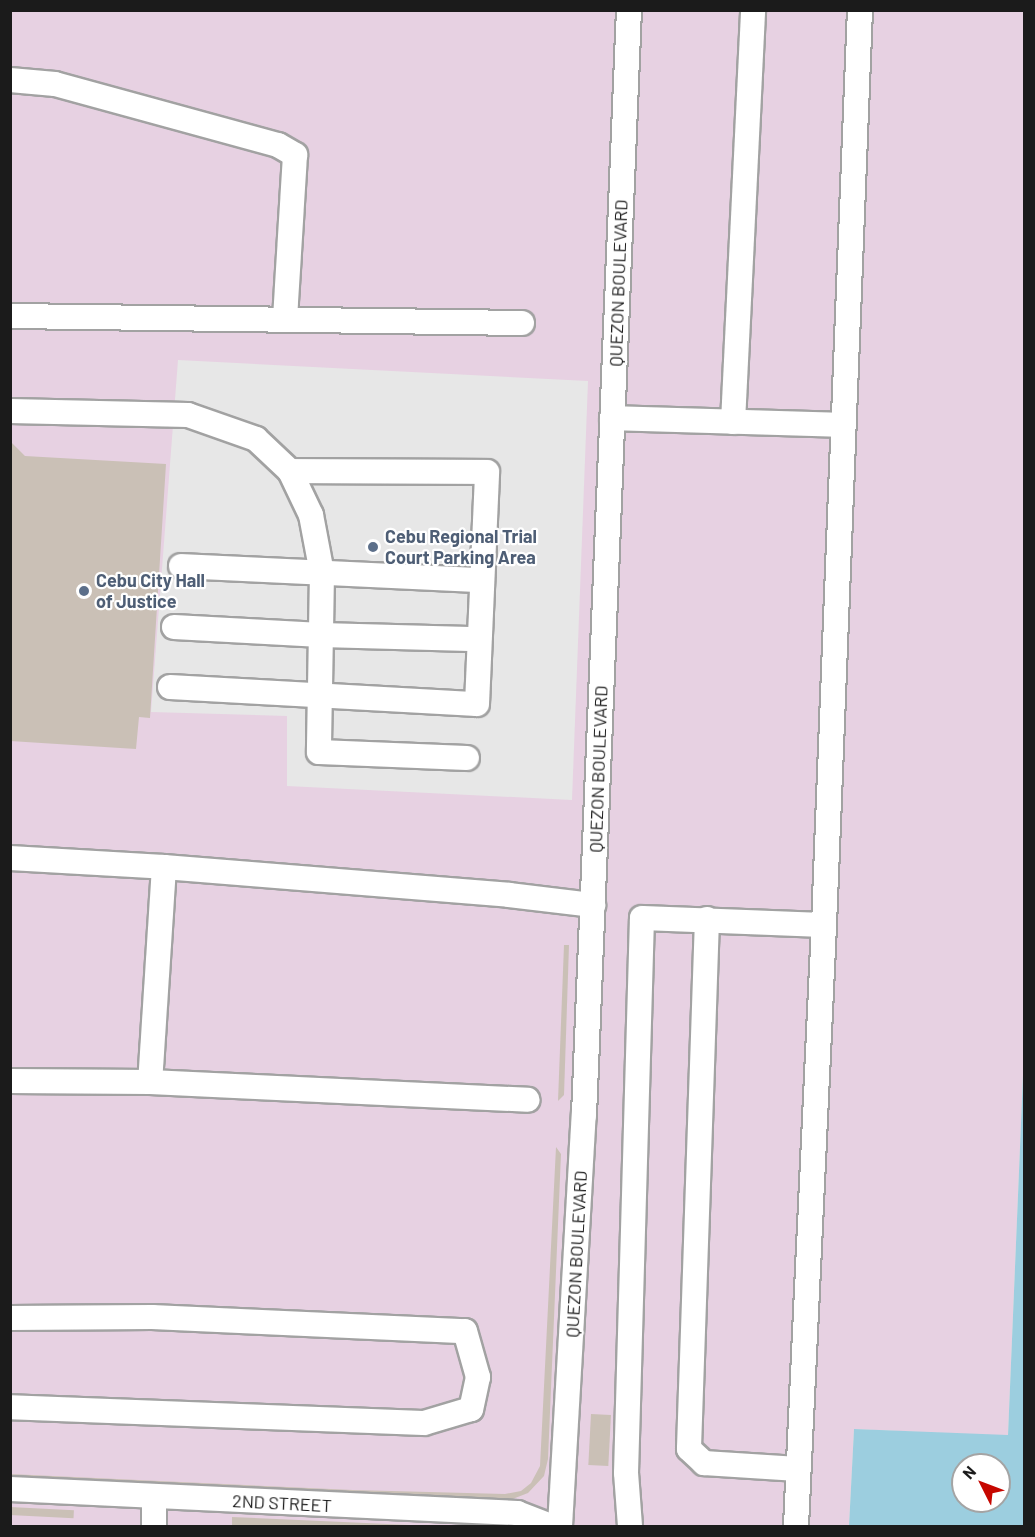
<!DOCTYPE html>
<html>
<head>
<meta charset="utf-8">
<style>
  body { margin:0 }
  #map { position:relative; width:1035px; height:1537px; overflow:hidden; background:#eee9e0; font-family:Barlow,sans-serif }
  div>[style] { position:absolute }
  .industrial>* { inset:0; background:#e7d1e2 }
  .parking>* { inset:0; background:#e7e7e7 }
  .water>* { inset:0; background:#9ccedf }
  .building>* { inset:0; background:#cac0b6; transform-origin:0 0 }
  .roads { filter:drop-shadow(2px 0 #a2a2a2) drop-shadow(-2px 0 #a2a2a2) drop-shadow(0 2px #a2a2a2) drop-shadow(0 -2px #a2a2a2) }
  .minor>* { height:24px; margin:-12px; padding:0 12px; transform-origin:12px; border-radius:12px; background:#fff }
  .dots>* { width:16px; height:16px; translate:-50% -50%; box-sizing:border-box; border:3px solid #fff; border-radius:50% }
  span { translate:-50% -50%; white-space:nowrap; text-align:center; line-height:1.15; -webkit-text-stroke:4.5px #fff; paint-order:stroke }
  .street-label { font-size:18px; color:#1b1b1b }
  .service-label { font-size:18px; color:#4e5e75; font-weight:700 }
  .left { translate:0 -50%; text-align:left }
  .frame { position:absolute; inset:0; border:12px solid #1b1b1b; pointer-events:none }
  .north { position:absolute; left:951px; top:1453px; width:60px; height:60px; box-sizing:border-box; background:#fff; border:2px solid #a4a4a4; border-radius:50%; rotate:312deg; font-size:16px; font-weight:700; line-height:24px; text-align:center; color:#1b1b1b }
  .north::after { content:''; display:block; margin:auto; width:21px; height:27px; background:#c60700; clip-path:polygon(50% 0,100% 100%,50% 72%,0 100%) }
</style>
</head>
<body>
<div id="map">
  <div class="industrial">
    <i style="clip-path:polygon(10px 11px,1024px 11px,1024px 1051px,1008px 1436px,854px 1429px,849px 1526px,11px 1526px)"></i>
  </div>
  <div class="parking">
    <i style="clip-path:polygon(178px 360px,588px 381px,572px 800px,287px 786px,287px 716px,151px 712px)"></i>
  </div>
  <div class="water">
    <i style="clip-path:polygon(evenodd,1024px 1051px,1024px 1526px,849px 1526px,854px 1429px,1008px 1435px,1024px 1051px,963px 1465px,999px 1465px,999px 1501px,963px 1501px,963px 1465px)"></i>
  </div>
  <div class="building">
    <i style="clip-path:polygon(10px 441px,25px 456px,166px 464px,150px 718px,139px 717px,136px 749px,10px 741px)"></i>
    <i style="clip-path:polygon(564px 945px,569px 945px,564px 1095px,558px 1101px)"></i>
    <i style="clip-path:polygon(556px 1147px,561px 1154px,548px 1459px,544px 1476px,528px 1493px,510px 1500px,10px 1480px,10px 1474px,353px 1490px,505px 1494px,521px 1491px,531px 1483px,540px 1466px)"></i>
    <i style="left:591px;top:1414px;width:20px;height:51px;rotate:3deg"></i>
    <i style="left:10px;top:1507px;width:64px;height:8px;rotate:3deg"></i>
    <i style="clip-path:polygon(232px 1517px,410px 1525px,410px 1526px,232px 1525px)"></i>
  </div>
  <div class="roads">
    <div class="minor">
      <i style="left:10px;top:80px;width:45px;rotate:5.1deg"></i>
      <i style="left:55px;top:84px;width:231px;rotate:15.3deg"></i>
      <i style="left:278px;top:145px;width:20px;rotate:30deg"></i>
      <i style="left:295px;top:155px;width:164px;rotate:93.5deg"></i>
      <i style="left:10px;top:316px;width:512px;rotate:0.78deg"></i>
      <i style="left:10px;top:411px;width:178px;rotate:1.3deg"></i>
      <i style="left:188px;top:415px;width:72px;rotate:19.4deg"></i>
      <i style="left:256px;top:439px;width:47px;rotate:43.3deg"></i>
      <i style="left:290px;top:471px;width:49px;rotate:64.5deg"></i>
      <i style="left:311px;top:515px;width:59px;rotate:79.3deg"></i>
      <i style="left:322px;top:573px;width:179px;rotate:91deg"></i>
      <i style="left:319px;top:752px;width:148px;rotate:2.3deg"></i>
      <i style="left:612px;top:418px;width:231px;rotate:1.7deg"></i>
      <i style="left:733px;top:422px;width:412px;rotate:-87.2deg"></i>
      <i style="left:181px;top:566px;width:300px;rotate:2.7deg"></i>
      <i style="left:174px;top:627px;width:147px;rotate:3.1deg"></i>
      <i style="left:321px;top:635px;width:158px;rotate:1.5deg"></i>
      <i style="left:170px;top:687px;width:307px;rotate:3.2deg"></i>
      <i style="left:477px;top:704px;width:232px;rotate:-87.5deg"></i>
      <i style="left:487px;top:472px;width:197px;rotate:-179.7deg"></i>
      <i style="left:10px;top:858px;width:154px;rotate:3.3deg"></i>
      <i style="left:164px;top:867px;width:346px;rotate:4.6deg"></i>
      <i style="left:509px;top:895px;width:85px;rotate:6.8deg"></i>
      <i style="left:164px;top:867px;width:215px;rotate:93.7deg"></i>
      <i style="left:150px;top:1082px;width:378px;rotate:2.7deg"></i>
      <i style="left:707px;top:919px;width:530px;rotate:91.95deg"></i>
      <i style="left:689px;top:1449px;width:21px;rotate:43deg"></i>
      <i style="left:704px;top:1463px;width:94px;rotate:3.7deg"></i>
      <i style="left:10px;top:1081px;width:140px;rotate:0.4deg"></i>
      <i style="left:10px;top:1318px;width:142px;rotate:-0.4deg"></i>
      <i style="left:152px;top:1317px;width:313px;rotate:2.6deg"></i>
      <i style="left:465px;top:1331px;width:48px;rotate:74.2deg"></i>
      <i style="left:478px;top:1377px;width:33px;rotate:102deg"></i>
      <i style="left:471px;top:1409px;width:49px;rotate:163.4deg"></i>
      <i style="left:424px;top:1423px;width:414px;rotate:-177.8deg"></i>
      <i style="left:10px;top:1489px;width:508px;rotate:2.71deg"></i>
      <i style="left:517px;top:1513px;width:36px;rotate:21deg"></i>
      <i style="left:154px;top:1526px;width:29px;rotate:-90deg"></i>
      <i style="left:560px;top:1526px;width:412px;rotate:-86.7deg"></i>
      <i style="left:584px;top:1115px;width:1106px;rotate:-87.67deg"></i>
      <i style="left:630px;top:1526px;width:53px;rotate:-94.3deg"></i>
      <i style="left:626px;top:1473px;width:555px;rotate:-88.35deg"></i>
      <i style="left:642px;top:918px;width:182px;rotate:2.2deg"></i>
      <i style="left:796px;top:1526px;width:602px;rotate:-87.33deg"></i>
      <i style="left:824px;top:925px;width:916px;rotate:-87.75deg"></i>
    </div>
  </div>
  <div class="dots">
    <i style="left:373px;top:547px;background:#5c6f8a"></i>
    <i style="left:84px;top:591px;background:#5c6f8a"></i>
  </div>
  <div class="street-label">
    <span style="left:618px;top:283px;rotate:-88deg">QUEZON BOULEVARD</span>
    <span style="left:598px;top:769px;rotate:-88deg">QUEZON BOULEVARD</span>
    <span style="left:576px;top:1254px;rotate:-87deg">QUEZON BOULEVARD</span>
    <span style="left:282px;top:1503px;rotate:3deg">2ND STREET</span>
  </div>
  <div class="service-label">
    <span class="left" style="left:385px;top:547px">Cebu Regional Trial<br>Court Parking Area</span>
    <span class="left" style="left:96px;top:591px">Cebu City Hall<br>of Justice</span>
  </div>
  <div class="frame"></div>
  <div class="north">N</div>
</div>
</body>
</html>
